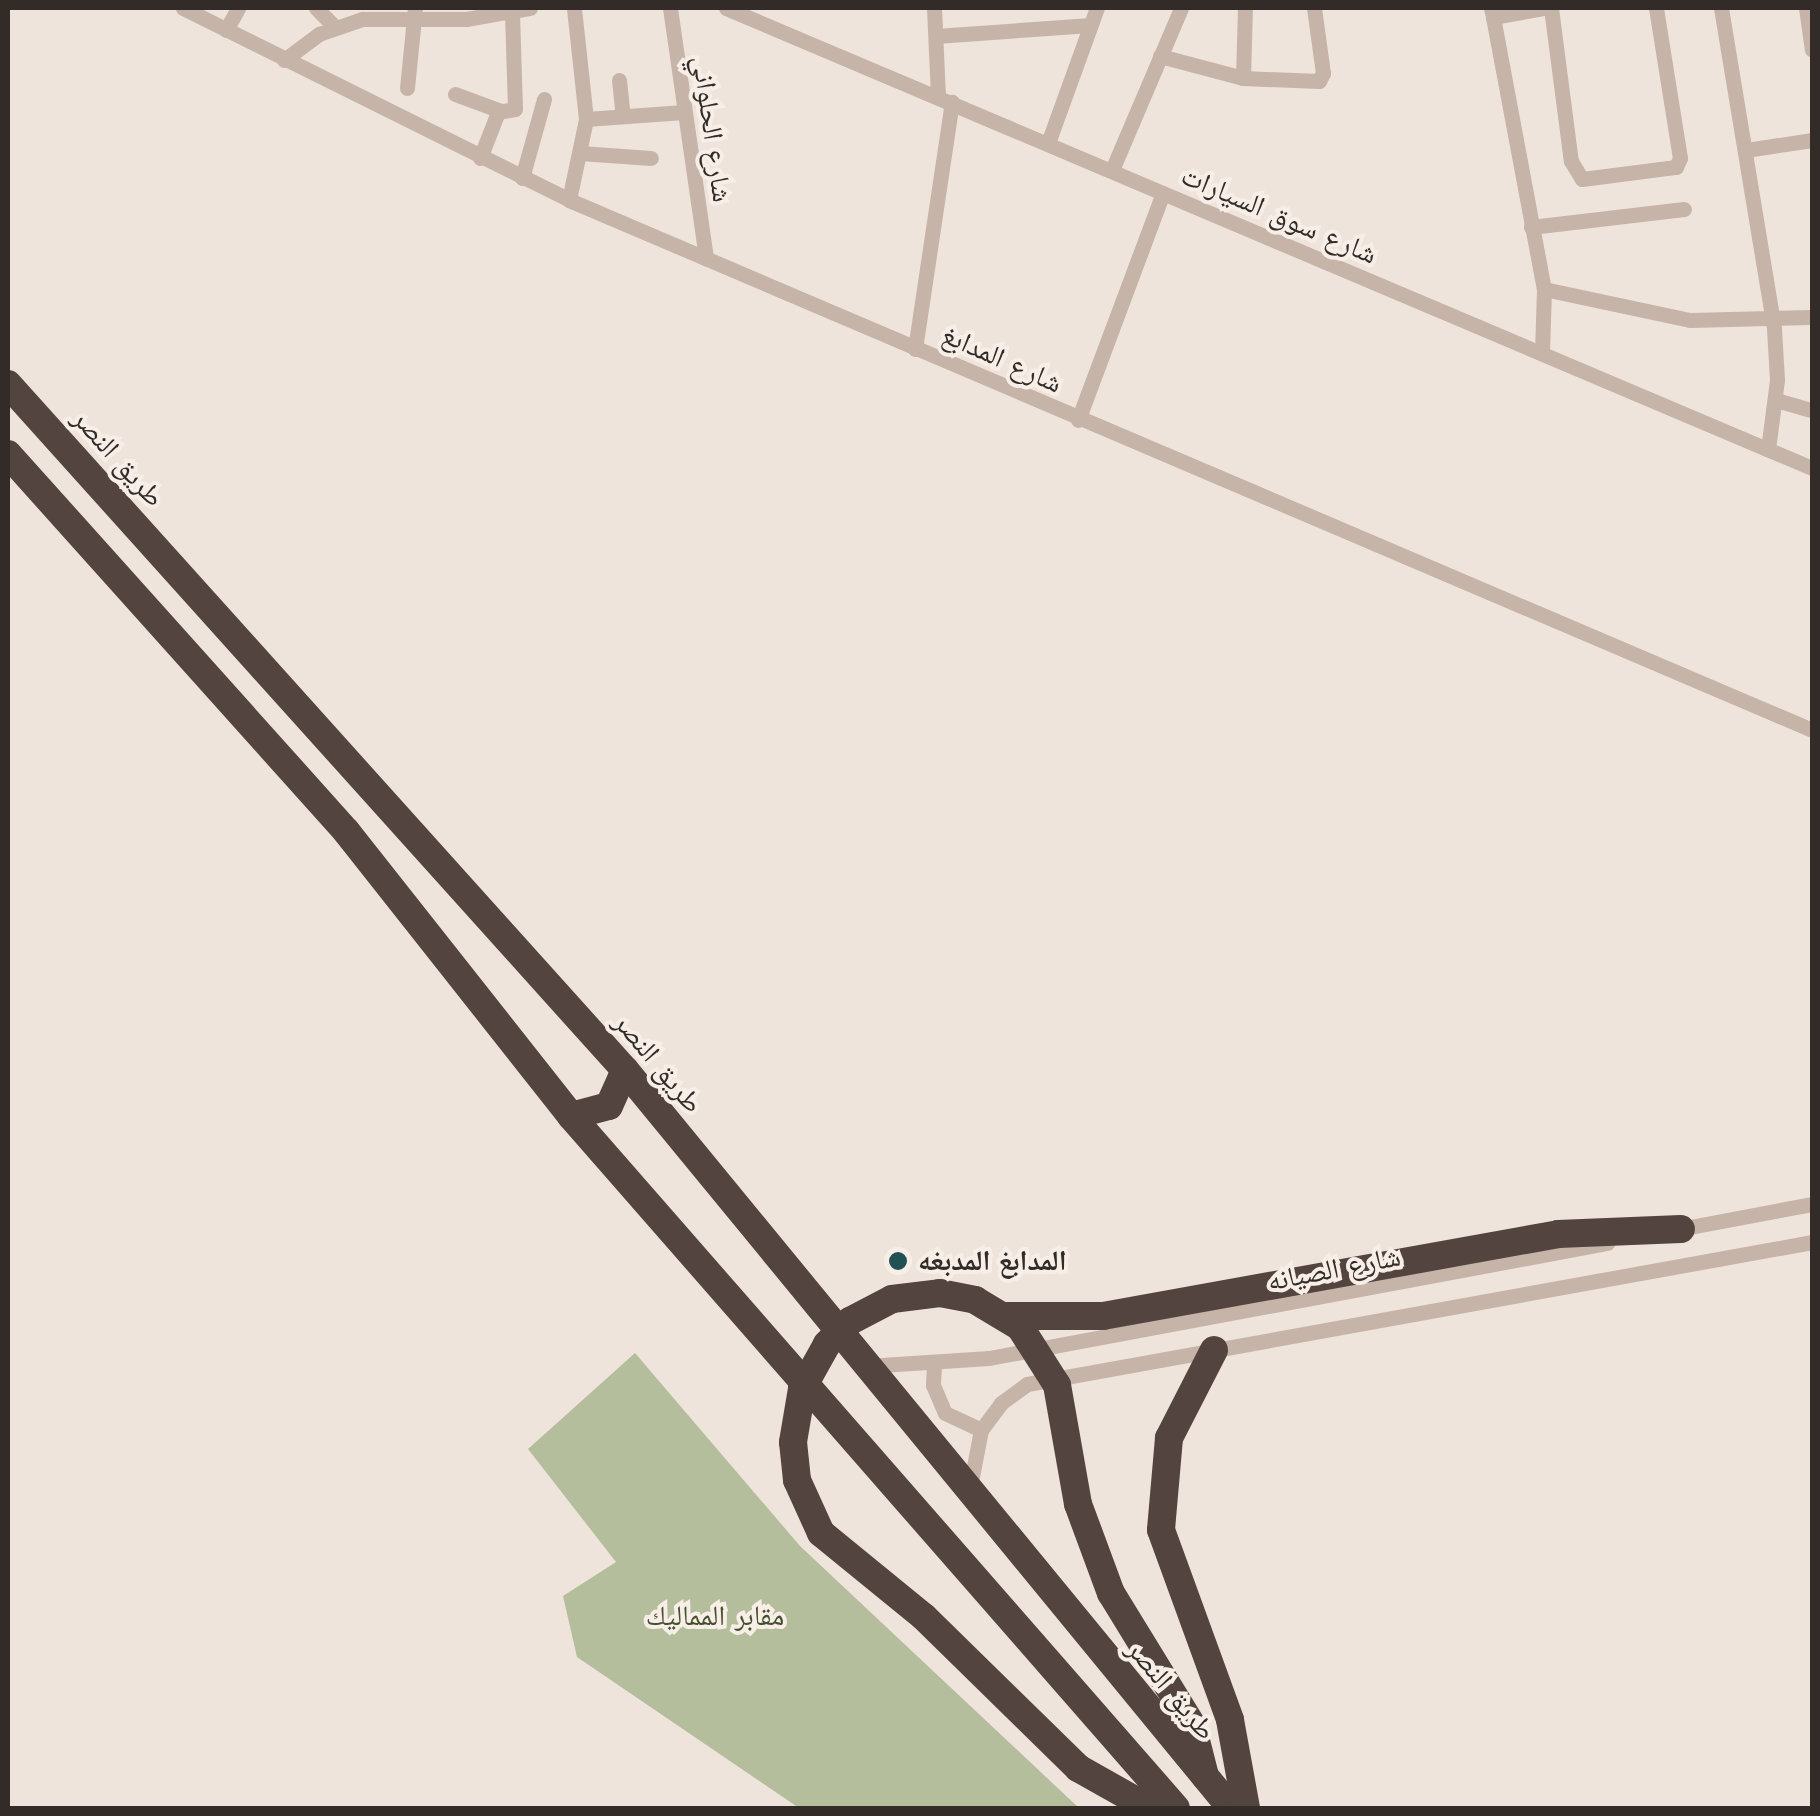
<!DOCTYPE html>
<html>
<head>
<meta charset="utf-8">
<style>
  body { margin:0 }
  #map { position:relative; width:1820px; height:1816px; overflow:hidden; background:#efe4db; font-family:"Work Sans","Noto Naskh Arabic",sans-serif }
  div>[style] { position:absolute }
  .green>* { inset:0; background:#b4bd9c }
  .street>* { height:15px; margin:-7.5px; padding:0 7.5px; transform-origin:7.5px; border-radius:7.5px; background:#c6b4a8 }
  .highway>* { height:28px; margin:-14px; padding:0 14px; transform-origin:14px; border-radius:14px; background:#54443f }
  .highway-bridge>* { height:28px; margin:-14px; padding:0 14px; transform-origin:14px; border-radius:14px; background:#54443f }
  .dots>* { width:28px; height:28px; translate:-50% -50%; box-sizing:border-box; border:5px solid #f7efe7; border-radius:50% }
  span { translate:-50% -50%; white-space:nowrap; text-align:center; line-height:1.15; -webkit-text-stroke:8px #f7efe7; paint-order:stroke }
  .street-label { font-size:28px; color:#332b27 }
  .poi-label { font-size:28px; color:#332b27; font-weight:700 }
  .left { translate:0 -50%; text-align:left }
  .park-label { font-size:28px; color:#45502d }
  .frame { position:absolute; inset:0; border:10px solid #332b27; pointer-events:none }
</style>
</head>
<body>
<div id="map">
  <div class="green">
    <i style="clip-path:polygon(635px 1353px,800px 1546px,1079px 1808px,799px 1808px,577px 1657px,563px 1596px,616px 1562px,528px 1449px)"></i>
  </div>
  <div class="street">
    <i style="left:183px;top:8px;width:431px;rotate:26.4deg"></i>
    <i style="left:569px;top:200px;width:1351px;rotate:23.09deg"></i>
    <i style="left:316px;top:8px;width:27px;rotate:45deg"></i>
    <i style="left:670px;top:8px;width:253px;rotate:81.8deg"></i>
    <i style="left:726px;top:8px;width:1179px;rotate:22.96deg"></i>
    <i style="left:934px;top:8px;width:89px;rotate:87.4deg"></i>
    <i style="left:1491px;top:8px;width:9px;rotate:77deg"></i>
    <i style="left:1493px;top:17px;width:52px;rotate:-10deg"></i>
    <i style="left:1551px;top:8px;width:154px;rotate:82.6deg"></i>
    <i style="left:1571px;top:161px;width:21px;rotate:59deg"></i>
    <i style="left:1582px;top:179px;width:95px;rotate:-7.3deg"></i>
    <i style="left:1676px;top:167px;width:10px;rotate:-66deg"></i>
    <i style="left:1680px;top:158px;width:152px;rotate:-99.1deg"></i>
    <i style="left:1721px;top:8px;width:325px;rotate:80.6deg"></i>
    <i style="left:1774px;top:329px;width:51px;rotate:86.6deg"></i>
    <i style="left:1777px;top:380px;width:70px;rotate:97.4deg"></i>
    <i style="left:1806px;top:8px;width:42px;rotate:81.9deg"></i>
    <i style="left:1493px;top:17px;width:277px;rotate:79.4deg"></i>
    <i style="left:1544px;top:289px;width:64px;rotate:91.8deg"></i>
    <i style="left:226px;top:30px;width:25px;rotate:-61deg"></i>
    <i style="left:936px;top:36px;width:155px;rotate:-4.1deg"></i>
    <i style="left:1160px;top:56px;width:86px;rotate:14.8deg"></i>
    <i style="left:1243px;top:78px;width:76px;rotate:2.3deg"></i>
    <i style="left:1319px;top:81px;width:9px;rotate:-63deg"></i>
    <i style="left:1323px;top:73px;width:66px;rotate:-97.9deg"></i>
    <i style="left:284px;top:60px;width:44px;rotate:-36.6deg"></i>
    <i style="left:319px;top:34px;width:46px;rotate:-19.2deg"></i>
    <i style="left:362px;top:19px;width:104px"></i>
    <i style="left:466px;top:19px;width:65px;rotate:-9.8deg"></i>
    <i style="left:1243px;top:78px;width:70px;rotate:-88.4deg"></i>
    <i style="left:619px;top:80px;width:36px;rotate:84deg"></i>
    <i style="left:407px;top:88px;width:80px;rotate:-84.3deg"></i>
    <i style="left:455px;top:94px;width:49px;rotate:20.3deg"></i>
    <i style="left:586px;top:119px;width:98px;rotate:-4.1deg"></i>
    <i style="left:1048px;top:143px;width:144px;rotate:-70.1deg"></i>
    <i style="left:1746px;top:150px;width:67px;rotate:-8.6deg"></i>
    <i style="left:580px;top:153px;width:71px;rotate:4deg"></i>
    <i style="left:480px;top:158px;width:49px;rotate:-68.6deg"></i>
    <i style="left:498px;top:112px;width:17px;rotate:-10deg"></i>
    <i style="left:515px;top:109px;width:96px;rotate:-91.8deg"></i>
    <i style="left:1112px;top:170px;width:176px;rotate:-66.9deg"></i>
    <i style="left:522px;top:178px;width:82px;rotate:-74.4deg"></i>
    <i style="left:569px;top:200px;width:83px;rotate:-78.1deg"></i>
    <i style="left:586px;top:119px;width:112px;rotate:-96.2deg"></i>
    <i style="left:1531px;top:227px;width:154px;rotate:-6.7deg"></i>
    <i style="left:1544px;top:289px;width:149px;rotate:12deg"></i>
    <i style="left:1690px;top:320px;width:122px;rotate:-1.4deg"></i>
    <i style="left:915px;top:349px;width:250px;rotate:-81.5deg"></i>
    <i style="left:1776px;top:400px;width:37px;rotate:16deg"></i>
    <i style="left:1078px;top:420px;width:242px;rotate:-69.5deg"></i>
    <i style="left:1674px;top:1230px;width:140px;rotate:-10.7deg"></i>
    <i style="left:934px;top:1365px;width:20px;rotate:93deg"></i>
    <i style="left:933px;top:1385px;width:30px;rotate:67deg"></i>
    <i style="left:945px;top:1413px;width:40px;rotate:25deg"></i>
    <i style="left:866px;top:1366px;width:123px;rotate:-3.7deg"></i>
    <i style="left:989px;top:1358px;width:629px;rotate:-10.54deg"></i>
    <i style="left:970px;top:1487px;width:58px;rotate:-79.1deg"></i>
    <i style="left:981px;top:1430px;width:34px;rotate:-53deg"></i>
    <i style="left:1001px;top:1403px;width:32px;rotate:-36deg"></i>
    <i style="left:1027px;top:1384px;width:798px;rotate:-10.25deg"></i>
  </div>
  <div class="highway">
    <i style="left:8px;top:384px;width:923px;rotate:48.03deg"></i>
    <i style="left:625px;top:1070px;width:955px;rotate:50.61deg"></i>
    <i style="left:8px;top:454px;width:506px;rotate:48.12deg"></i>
    <i style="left:346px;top:831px;width:363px;rotate:51.7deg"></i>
    <i style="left:571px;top:1116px;width:919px;rotate:48.84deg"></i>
    <i style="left:571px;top:1116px;width:39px;rotate:-15deg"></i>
    <i style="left:609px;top:1106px;width:39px;rotate:-66deg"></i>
    <i style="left:1006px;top:1316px;width:97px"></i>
    <i style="left:1103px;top:1316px;width:462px;rotate:-10.2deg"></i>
    <i style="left:1558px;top:1234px;width:123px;rotate:-2.3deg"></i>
    <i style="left:1214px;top:1350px;width:99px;rotate:117.1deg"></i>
    <i style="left:1169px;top:1438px;width:92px;rotate:95deg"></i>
    <i style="left:1161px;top:1530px;width:202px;rotate:70deg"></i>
    <i style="left:1230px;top:1720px;width:89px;rotate:79.7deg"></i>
    <i style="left:1078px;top:1504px;width:95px;rotate:69.7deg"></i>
    <i style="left:1111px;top:1593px;width:155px;rotate:58.5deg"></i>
    <i style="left:1192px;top:1725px;width:53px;rotate:75.7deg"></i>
    <i style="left:924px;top:1617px;width:216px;rotate:44.4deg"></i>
    <i style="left:1078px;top:1768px;width:81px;rotate:29.4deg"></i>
  </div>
  <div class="highway-bridge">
    <i style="left:924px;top:1617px;width:133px;rotate:-140.8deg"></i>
    <i style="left:821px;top:1533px;width:58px;rotate:-114.4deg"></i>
    <i style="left:797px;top:1480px;width:38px;rotate:-96deg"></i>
    <i style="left:793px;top:1442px;width:54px;rotate:-80.4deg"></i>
    <i style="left:802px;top:1389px;width:51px;rotate:-60.9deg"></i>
    <i style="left:827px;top:1344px;width:33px;rotate:-45deg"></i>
    <i style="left:850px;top:1321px;width:47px;rotate:-27.6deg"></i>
    <i style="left:892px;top:1299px;width:48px;rotate:-7.1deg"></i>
    <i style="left:940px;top:1293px;width:36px;rotate:11deg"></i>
    <i style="left:975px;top:1300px;width:52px;rotate:31deg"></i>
    <i style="left:1020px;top:1327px;width:69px;rotate:57.5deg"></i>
    <i style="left:1057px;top:1385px;width:121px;rotate:80deg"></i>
  </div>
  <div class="dots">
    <i style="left:898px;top:1261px;background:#215151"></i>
  </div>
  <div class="street-label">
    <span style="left:712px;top:129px;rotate:82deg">شارع الحلواني</span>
    <span style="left:1279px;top:215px;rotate:23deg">شارع سوق السيارات</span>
    <span style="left:1002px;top:359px;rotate:24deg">شارع المدابغ</span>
    <span style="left:118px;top:458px;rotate:48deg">طريق النصر</span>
    <span style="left:658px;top:1063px;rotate:50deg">طريق النصر</span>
    <span style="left:1334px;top:1269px;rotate:-11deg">شارع الصيانه</span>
    <span style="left:1171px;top:1690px;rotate:50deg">طريق النصر</span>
  </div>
  <div class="poi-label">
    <span class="left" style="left:918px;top:1261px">المدابغ المدبغه</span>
  </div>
  <div class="park-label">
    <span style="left:715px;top:1616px">مقابر المماليك</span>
  </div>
  <div class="frame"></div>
</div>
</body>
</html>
